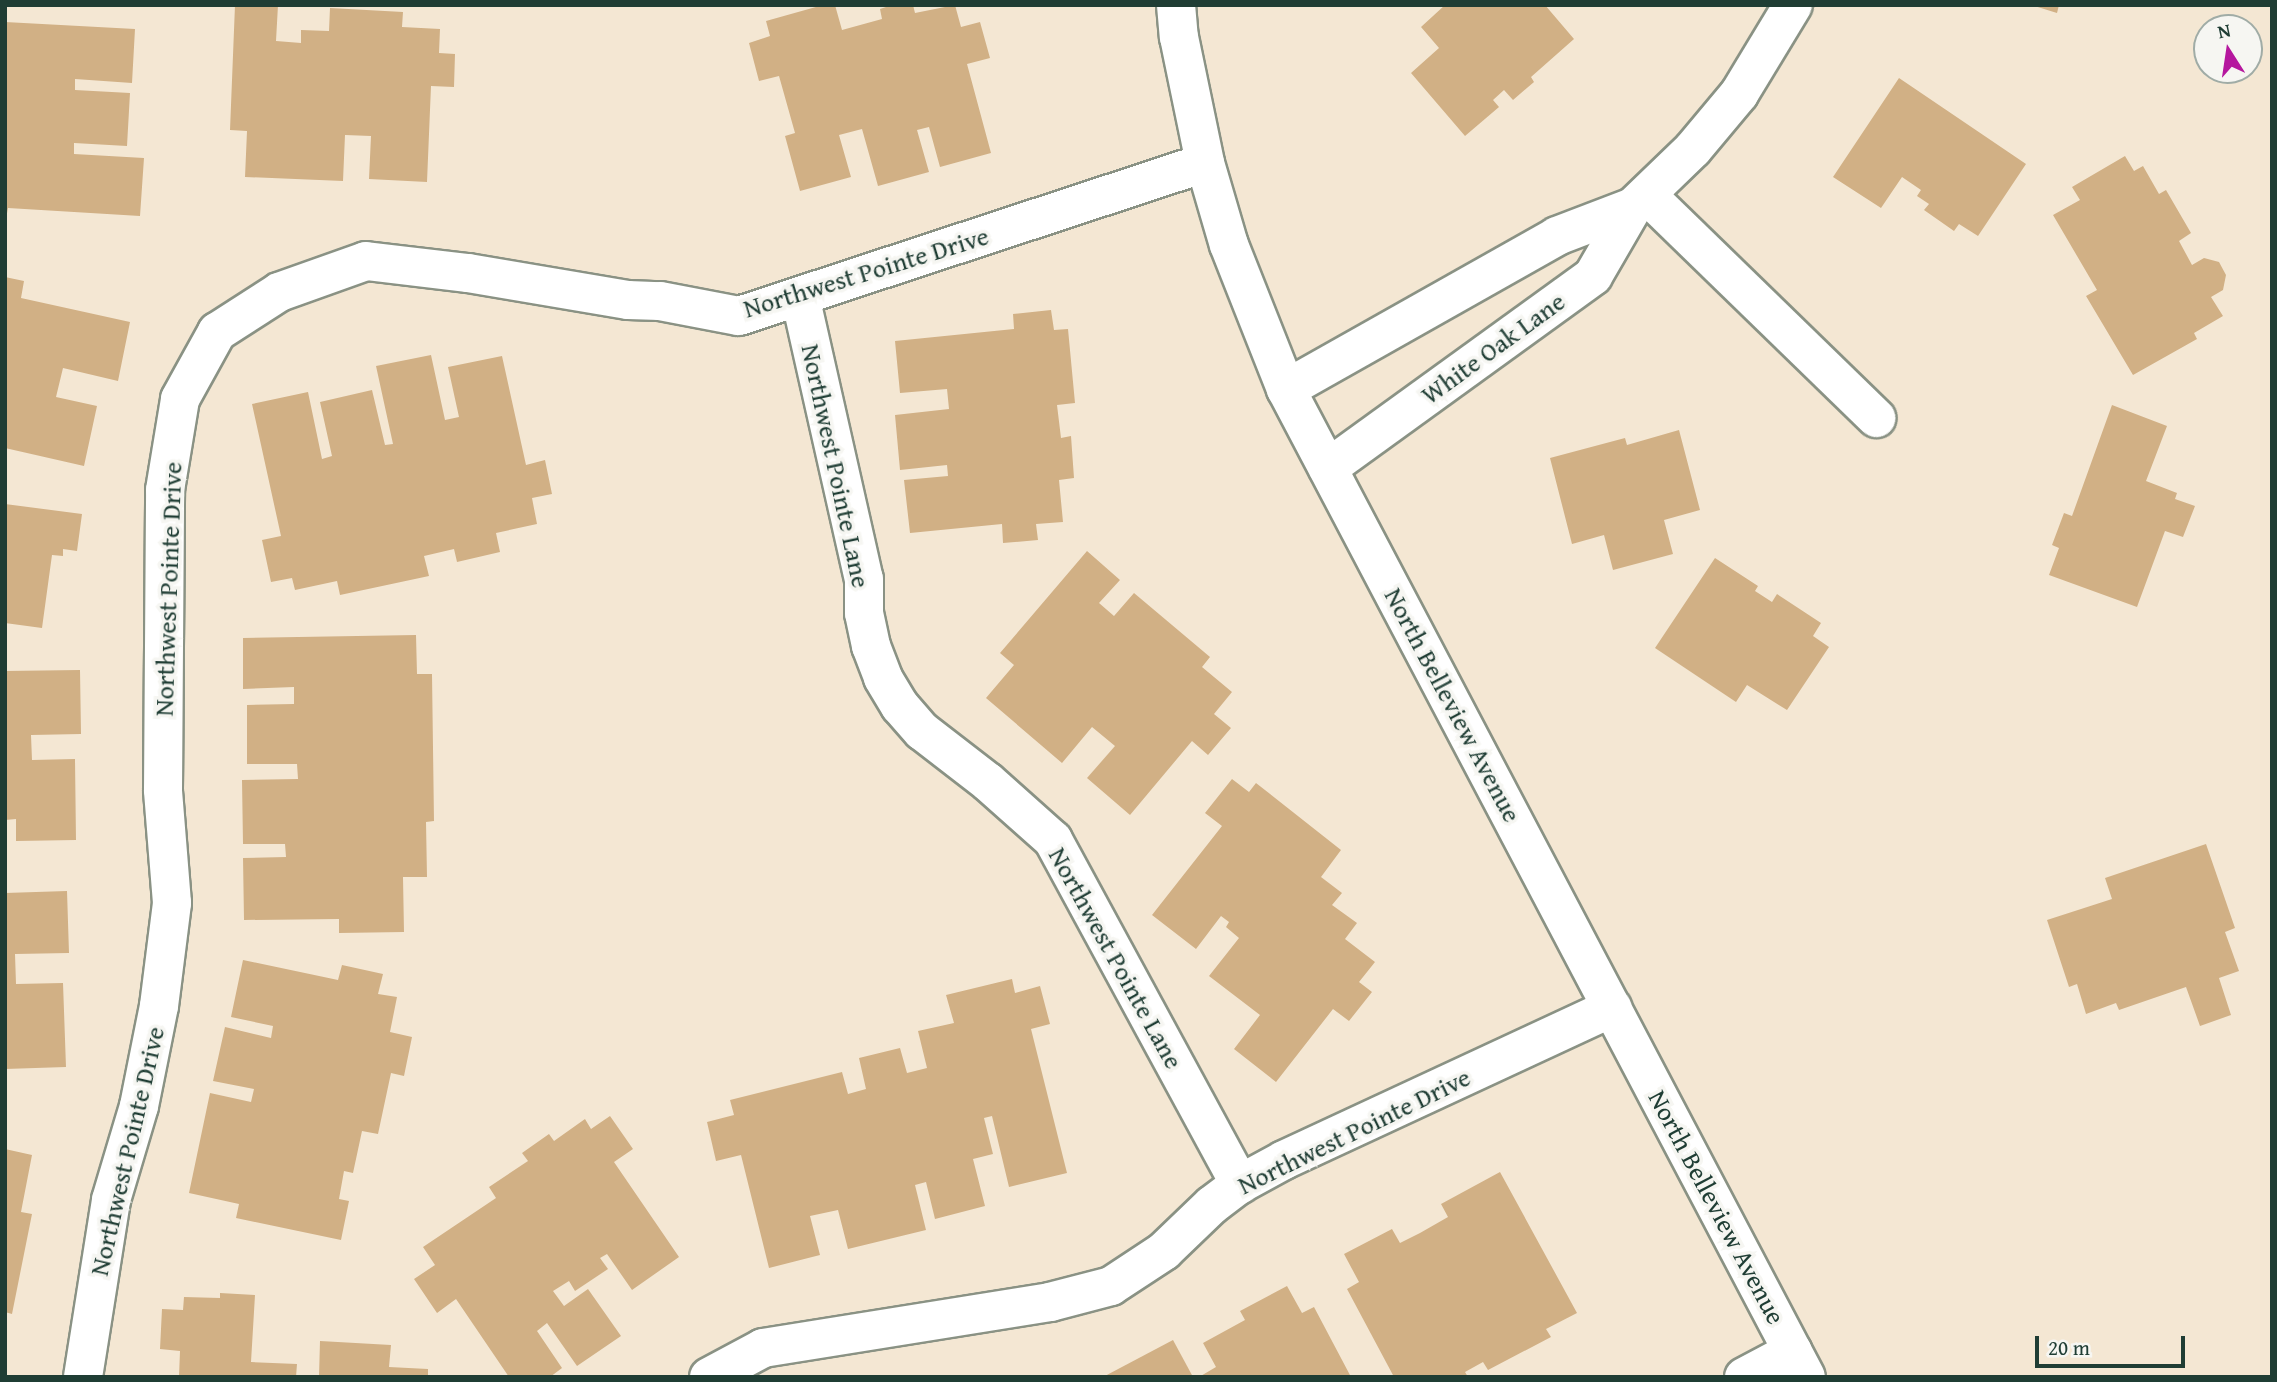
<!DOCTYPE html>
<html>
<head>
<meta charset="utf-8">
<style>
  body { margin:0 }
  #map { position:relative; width:2277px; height:1382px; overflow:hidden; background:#f4e7d3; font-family:"Gentium Book Plus",serif }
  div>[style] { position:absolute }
  .building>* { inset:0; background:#d1b085 }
  .roads { filter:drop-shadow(2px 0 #8a9284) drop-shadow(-2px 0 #8a9284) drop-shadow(0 2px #8a9284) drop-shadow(0 -2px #8a9284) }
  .minor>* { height:38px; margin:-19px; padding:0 19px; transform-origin:19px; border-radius:19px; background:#fff }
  span { translate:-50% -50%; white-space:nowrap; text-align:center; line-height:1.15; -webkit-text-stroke:7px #f6f6f2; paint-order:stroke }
  .street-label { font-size:26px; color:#1f3d34 }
  .frame { position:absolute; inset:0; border:7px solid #1f3d34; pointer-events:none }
  .north { position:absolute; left:2193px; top:14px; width:70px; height:70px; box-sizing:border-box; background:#f6f6f2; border:2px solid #a0aca6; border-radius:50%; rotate:348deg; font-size:19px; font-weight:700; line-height:28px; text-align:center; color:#1f3d34 }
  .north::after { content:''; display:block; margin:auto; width:24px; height:32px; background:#b5179e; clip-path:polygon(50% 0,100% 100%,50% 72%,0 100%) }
  .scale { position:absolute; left:2035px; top:1336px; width:150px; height:32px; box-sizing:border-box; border:4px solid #1f3d34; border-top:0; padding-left:9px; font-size:21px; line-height:24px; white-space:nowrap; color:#1f3d34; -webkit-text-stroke:5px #f6f6f2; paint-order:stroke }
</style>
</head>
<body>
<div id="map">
  <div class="building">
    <i style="clip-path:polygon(235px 5px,278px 5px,276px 41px,301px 43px,301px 30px,329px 31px,330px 8px,403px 12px,402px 27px,440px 29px,439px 53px,455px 54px,454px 87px,431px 86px,427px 182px,369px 179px,371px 136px,345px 135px,343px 181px,245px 177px,247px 131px,230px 130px)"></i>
    <i style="clip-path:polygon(823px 5px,835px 5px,842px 30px,882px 19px,880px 9px,892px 5px,913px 5px,915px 13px,955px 5px,961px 27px,980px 22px,990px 58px,967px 64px,991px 153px,940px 167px,929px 127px,917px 130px,929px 172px,878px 186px,862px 129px,839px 135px,851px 177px,800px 191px,785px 136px,795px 133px,779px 76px,759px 81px,749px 43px,770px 36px,766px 21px)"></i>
    <i style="clip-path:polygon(1445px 5px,1545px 5px,1574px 39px,1531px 77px,1534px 82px,1513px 100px,1504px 90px,1493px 100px,1499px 107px,1465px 136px,1411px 73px,1439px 48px,1421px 27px)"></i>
    <i style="clip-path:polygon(2031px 5px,2059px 5px,2057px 13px)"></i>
    <i style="clip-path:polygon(5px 22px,135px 29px,132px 83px,75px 79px,75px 90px,130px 93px,127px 146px,74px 143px,74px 154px,144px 158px,140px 216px,8px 208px,5px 224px)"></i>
    <i style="clip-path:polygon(1899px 78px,2026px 164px,1978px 236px,1959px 224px,1954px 231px,1924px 210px,1929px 204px,1917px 196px,1921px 190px,1902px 177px,1881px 208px,1833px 177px)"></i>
    <i style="clip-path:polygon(2125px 156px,2134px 171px,2143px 166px,2159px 194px,2166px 190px,2191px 233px,2179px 241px,2192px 265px,2204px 258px,2219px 262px,2226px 275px,2223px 290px,2211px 297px,2223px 316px,2194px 333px,2197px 339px,2133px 375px,2086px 296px,2097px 290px,2053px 215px,2080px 200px,2072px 187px)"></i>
    <i style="clip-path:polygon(5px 277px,24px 281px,21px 298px,130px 322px,118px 381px,63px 368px,56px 397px,97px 406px,84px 466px,5px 448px)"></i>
    <i style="clip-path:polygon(1051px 310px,1054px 330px,1068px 329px,1075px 403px,1057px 405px,1061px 438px,1071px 436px,1074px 478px,1059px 480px,1063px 522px,1036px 524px,1038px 540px,1003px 543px,1002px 524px,910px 533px,904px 480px,948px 476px,947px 465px,900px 470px,895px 415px,949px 409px,947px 389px,900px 393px,895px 341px,1014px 329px,1013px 314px)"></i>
    <i style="clip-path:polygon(431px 355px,445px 420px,459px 417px,448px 367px,502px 356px,526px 465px,545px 460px,552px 494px,532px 498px,537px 524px,496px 533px,500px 552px,457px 562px,454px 549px,424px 556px,429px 576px,340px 595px,337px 581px,295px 590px,292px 578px,271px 582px,262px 540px,281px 536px,252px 404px,308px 392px,322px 459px,332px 456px,320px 402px,372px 390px,385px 445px,393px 444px,376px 366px)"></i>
    <i style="clip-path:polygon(2112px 405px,2167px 426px,2146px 481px,2177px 493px,2175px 499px,2195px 506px,2183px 537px,2165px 531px,2137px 607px,2049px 575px,2059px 548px,2052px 545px,2064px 513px,2072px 516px)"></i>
    <i style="clip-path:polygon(1679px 430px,1700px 510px,1664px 520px,1673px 554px,1613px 570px,1604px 535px,1572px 544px,1550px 458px,1625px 438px,1627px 445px)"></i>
    <i style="clip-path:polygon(5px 504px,82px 514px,77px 551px,63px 549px,63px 556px,52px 555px,42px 628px,5px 623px)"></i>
    <i style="clip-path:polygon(1087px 551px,1120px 580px,1099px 603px,1114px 616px,1134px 593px,1210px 657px,1202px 667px,1232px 692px,1214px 714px,1231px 728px,1208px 755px,1192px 741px,1130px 815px,1087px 778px,1115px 746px,1092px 727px,1062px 763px,986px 698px,1014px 665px,1000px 653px)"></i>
    <i style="clip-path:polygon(1715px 558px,1758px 586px,1755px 591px,1772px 602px,1777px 594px,1821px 623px,1813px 636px,1829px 647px,1787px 710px,1747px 685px,1736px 702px,1655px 648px)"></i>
    <i style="clip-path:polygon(416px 635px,417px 674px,432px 674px,434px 821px,426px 822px,427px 877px,403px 877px,404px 932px,339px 933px,339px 919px,244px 920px,243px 858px,286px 857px,285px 844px,243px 844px,242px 780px,298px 779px,297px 764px,247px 764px,247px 705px,294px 704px,294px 687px,243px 689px,243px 638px)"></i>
    <i style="clip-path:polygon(80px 670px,81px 734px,31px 735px,32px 760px,75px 759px,76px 840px,16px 841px,16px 819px,5px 820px,5px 671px)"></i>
    <i style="clip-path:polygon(1232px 779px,1249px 792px,1256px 783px,1341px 850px,1321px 877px,1342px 893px,1332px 905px,1357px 923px,1345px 939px,1375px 962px,1359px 982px,1372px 992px,1349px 1021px,1333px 1009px,1276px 1082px,1234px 1049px,1260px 1015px,1209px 976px,1239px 938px,1226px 927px,1229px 922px,1221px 916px,1196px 949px,1152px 915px,1222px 826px,1205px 813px)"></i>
    <i style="clip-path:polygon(2206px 844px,2235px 928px,2225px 932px,2239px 971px,2219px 978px,2231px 1015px,2200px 1026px,2186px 987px,2119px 1010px,2116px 1003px,2086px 1014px,2077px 984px,2069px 987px,2047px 920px,2112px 899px,2105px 878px)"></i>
    <i style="clip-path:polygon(67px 891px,69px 953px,15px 954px,16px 984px,63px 983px,66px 1067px,5px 1069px,5px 893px)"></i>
    <i style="clip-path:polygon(243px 960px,338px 980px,342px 965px,383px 974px,378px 994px,397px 997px,390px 1032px,412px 1037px,404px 1076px,391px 1073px,378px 1134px,362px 1131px,353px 1173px,344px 1171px,339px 1199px,349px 1201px,341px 1240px,236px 1218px,239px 1204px,189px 1193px,210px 1093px,251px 1102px,254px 1089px,213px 1081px,225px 1027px,271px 1038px,273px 1026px,231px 1017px)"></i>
    <i style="clip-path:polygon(1012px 979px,1015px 993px,1040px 986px,1050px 1024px,1031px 1029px,1067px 1173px,1009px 1187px,992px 1116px,984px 1118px,993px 1154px,973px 1159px,985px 1206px,935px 1219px,926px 1182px,915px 1185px,926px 1230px,848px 1249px,838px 1210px,810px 1216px,820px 1255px,769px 1268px,741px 1155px,716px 1161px,707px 1122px,734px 1115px,730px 1100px,842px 1072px,848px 1094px,866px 1089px,859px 1058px,900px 1048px,907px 1073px,927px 1068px,918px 1031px,954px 1023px,946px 995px)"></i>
    <i style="clip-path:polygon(610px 1116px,633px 1149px,614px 1162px,679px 1257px,632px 1290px,607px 1254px,600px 1258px,608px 1269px,575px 1291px,569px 1281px,553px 1291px,564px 1306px,588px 1289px,621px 1336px,577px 1366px,547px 1323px,537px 1331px,562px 1368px,550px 1377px,509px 1377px,456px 1299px,437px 1313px,414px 1279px,435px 1265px,423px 1247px,496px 1198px,489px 1187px,528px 1161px,522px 1153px,549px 1134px,554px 1141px,585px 1119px,591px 1129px)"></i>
    <i style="clip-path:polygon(5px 1149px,32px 1155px,21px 1212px,32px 1214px,12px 1314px,5px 1312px)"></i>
    <i style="clip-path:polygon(1500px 1172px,1577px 1313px,1546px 1329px,1551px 1337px,1488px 1370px,1483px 1362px,1465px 1372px,1468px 1377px,1394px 1377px,1347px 1289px,1359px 1282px,1344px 1254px,1392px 1229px,1400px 1243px,1420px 1233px,1448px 1217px,1441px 1204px)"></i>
    <i style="clip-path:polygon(1287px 1286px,1302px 1313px,1314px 1307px,1351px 1377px,1199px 1377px,1216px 1367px,1203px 1343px,1245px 1320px,1240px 1311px)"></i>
    <i style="clip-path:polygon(220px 1293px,255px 1295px,251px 1362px,297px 1364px,296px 1377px,179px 1377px,180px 1351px,160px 1349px,162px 1309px,183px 1310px,184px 1297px,220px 1298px)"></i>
    <i style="clip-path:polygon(1173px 1340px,1193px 1377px,1103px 1377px)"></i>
    <i style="clip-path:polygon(320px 1341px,391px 1345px,389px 1367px,428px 1369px,428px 1377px,319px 1377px)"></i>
  </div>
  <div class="roads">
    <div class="minor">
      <i style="left:1176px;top:5px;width:32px;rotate:85deg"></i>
      <i style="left:1179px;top:37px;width:129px;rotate:78.3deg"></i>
      <i style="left:1205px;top:163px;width:85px;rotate:73.7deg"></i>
      <i style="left:1229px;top:245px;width:155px;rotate:68.4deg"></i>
      <i style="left:1286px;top:389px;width:1116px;rotate:62.24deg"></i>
      <i style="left:1647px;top:195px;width:320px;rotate:44.2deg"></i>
      <i style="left:800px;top:296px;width:290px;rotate:77.3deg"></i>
      <i style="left:864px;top:579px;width:34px;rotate:90deg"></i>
      <i style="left:864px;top:613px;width:34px;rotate:78deg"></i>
      <i style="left:871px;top:646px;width:34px;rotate:69deg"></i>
      <i style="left:883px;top:678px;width:33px;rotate:59deg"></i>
      <i style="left:900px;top:706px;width:33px;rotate:49deg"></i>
      <i style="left:922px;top:731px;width:83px;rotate:37.7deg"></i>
      <i style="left:988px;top:782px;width:87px;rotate:41.7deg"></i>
      <i style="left:1053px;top:840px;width:392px;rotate:61.5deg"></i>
      <i style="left:1286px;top:389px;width:311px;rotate:-29.4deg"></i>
      <i style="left:1557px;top:236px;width:81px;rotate:-20.9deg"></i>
      <i style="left:1328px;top:468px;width:327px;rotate:-35.9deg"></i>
      <i style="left:1593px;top:276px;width:80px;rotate:-59.9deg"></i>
      <i style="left:1633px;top:207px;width:83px;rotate:-44deg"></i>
      <i style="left:1693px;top:149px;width:72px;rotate:-50.1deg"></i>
      <i style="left:1739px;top:94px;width:104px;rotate:-58.8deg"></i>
      <i style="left:83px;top:1377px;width:179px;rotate:-81deg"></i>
      <i style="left:111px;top:1200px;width:98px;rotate:-73.4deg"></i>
      <i style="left:139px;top:1106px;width:102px;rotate:-78.7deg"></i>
      <i style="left:159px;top:1006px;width:104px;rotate:-82.8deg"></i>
      <i style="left:172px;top:903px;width:113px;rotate:-94.6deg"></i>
      <i style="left:163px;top:790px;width:300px;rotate:-89.6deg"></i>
      <i style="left:165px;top:490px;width:92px;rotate:-80.6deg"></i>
      <i style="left:180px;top:399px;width:77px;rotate:-61.1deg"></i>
      <i style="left:217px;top:332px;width:74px;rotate:-32.8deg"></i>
      <i style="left:279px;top:292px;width:92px;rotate:-19.6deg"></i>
      <i style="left:366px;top:261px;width:103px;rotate:6.7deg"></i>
      <i style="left:468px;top:273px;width:162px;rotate:9.6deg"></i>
      <i style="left:628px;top:300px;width:32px;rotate:2deg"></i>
      <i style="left:660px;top:301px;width:80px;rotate:10.8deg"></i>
      <i style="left:739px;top:316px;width:490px;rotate:-18.2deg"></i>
      <i style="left:709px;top:1377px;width:61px;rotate:-28.2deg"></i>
      <i style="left:763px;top:1348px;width:291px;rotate:-9.1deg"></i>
      <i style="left:1050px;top:1302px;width:63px;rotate:-14.7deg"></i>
      <i style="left:1111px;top:1286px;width:64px;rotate:-33.4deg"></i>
      <i style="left:1164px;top:1251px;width:66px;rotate:-43.8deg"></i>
      <i style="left:1212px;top:1205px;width:35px;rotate:-37deg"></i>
      <i style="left:1240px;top:1184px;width:50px;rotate:-28.6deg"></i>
      <i style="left:1284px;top:1160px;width:362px;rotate:-24.9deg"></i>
      <i style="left:1744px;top:1377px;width:55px;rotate:-28deg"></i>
    </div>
  </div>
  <div class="street-label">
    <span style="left:866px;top:272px;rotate:-17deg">Northwest Pointe Drive</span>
    <span style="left:1493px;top:348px;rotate:-36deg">White Oak Lane</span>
    <span style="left:836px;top:466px;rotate:78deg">Northwest Pointe Lane</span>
    <span style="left:168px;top:589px;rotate:-88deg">Northwest Pointe Drive</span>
    <span style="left:1453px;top:705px;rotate:62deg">North Belleview Avenue</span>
    <span style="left:1116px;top:958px;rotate:61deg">Northwest Pointe Lane</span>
    <span style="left:1354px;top:1131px;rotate:-26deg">Northwest Pointe Drive</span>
    <span style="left:127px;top:1151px;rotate:-77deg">Northwest Pointe Drive</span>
    <span style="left:1717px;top:1207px;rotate:62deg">North Belleview Avenue</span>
  </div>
  <div class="frame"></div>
  <div class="north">N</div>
  <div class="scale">20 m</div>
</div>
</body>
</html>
